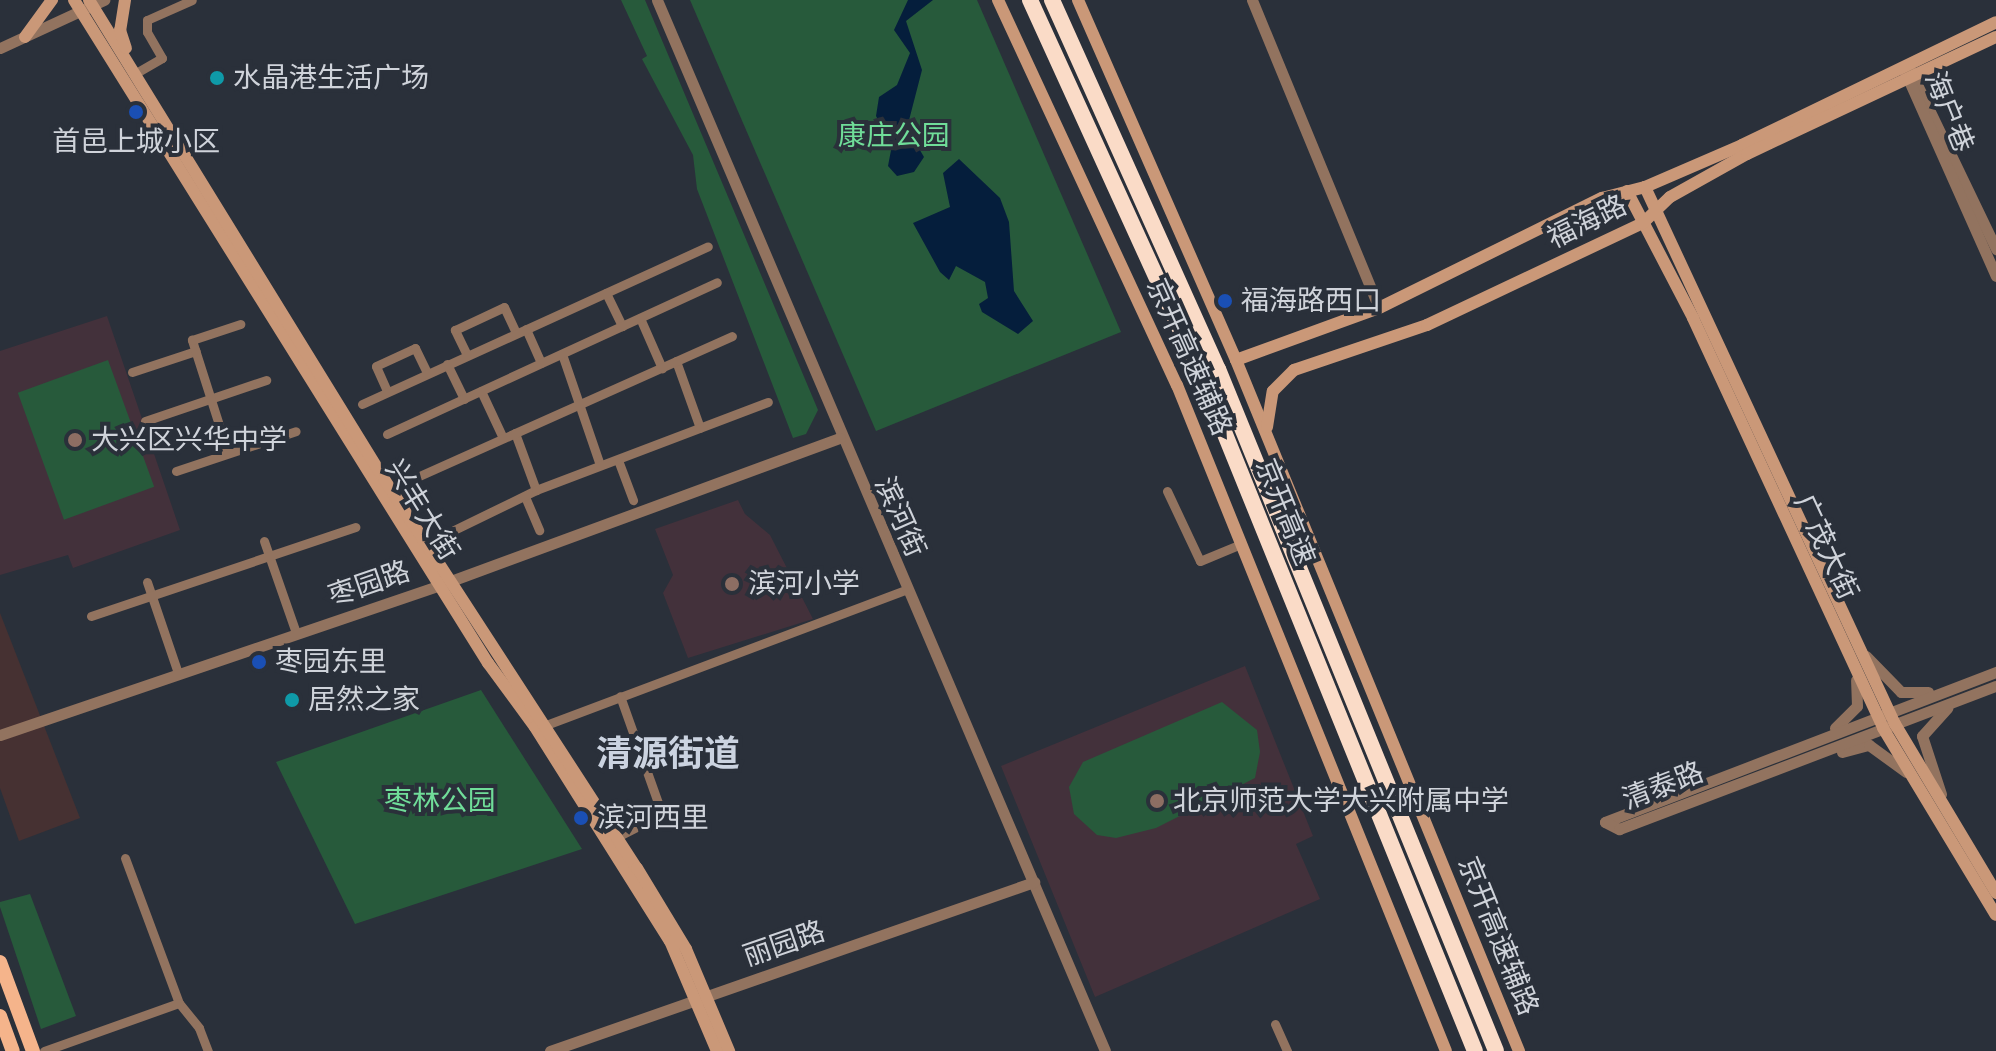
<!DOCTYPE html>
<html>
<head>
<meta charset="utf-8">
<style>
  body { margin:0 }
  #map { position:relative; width:1996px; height:1051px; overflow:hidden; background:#2a303a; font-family:Raleway,"Noto Sans SC",sans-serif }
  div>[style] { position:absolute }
  .commercial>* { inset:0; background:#463132 }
  .education>* { inset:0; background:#43313b }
  .green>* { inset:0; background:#275a3b; transform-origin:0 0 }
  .water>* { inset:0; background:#051e3c }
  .minor>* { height:9px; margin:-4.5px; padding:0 4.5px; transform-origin:4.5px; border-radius:4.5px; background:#92735f }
  .tertiary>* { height:11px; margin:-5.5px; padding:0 5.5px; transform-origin:5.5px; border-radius:5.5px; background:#92735f }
  .secondary>* { height:12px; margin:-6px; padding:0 6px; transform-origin:6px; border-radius:6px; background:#ca9878 }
  .primary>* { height:14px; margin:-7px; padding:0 7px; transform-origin:7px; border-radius:7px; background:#f5b48b }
  .motorway>* { height:16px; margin:-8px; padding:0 8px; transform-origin:8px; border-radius:8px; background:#fadbc7 }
  .dots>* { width:22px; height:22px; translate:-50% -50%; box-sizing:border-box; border:4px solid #2a303a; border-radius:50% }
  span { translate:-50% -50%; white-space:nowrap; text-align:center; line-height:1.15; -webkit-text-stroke:8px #2a303a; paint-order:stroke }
  .poi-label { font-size:28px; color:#cfd3da }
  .left { translate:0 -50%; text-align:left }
  .street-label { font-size:28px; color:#cfd3da }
  .park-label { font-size:28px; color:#70dd99 }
  .district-label { font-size:36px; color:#cbd3e0; font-weight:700 }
</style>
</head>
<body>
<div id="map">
  <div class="commercial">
    <i style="clip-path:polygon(0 613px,80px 818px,19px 841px,0 788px)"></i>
  </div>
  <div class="education">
    <i style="clip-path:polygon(107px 316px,180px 530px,73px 568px,68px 555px,0 575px,0 351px)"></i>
    <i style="clip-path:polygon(738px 500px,745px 514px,770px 535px,813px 619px,688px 658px,663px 593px,673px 575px,655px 529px)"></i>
    <i style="clip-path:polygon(1245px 666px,1313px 836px,1296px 844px,1320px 899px,1095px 997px,1001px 766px)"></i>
  </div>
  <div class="green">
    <i style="clip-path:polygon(621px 0,645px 0,818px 410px,806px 434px,793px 438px,697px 189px,693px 155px,642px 59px,647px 56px)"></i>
    <i style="clip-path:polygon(690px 0,977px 0,1121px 332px,876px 431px)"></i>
    <i style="left:108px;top:360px;width:135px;height:96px;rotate:70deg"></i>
    <i style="clip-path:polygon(481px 690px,582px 849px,355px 924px,276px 762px)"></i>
    <i style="clip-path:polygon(1222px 702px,1257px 730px,1260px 752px,1255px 778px,1156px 828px,1116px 838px,1097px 835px,1074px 814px,1069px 787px,1083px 762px)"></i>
    <i style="clip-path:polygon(30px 894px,76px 1016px,41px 1029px,0 907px,0 902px)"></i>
  </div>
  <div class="water">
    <i style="clip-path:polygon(908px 0,933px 0,906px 21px,922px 70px,907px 128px,924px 157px,914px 172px,897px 176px,888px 166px,892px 145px,876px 116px,879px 97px,897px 85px,910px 53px,894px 30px)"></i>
    <i style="clip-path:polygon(959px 159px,1000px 198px,1009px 222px,1014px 291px,1033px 321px,1018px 334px,982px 312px,979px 304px,988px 298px,985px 282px,956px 266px,949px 280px,940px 272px,913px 223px,950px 207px,943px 173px)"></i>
  </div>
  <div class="minor">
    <i style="left:136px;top:73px;width:30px;rotate:-30deg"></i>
    <i style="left:162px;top:58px;width:30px;rotate:-120deg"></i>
    <i style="left:147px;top:32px;width:12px;rotate:-90deg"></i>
    <i style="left:147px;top:20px;width:49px;rotate:-24deg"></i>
    <i style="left:606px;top:293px;width:37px;rotate:64deg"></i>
    <i style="left:640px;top:318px;width:55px;rotate:66.3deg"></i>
    <i style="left:526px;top:329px;width:37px;rotate:66deg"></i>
    <i style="left:562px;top:354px;width:117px;rotate:71.1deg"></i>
    <i style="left:467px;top:355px;width:28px;rotate:-116deg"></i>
    <i style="left:455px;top:330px;width:54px;rotate:-25.1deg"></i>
    <i style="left:504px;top:307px;width:29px;rotate:65deg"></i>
    <i style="left:676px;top:361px;width:71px;rotate:70.3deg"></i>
    <i style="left:447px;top:364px;width:39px;rotate:64deg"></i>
    <i style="left:132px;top:372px;width:67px;rotate:-18.2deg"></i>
    <i style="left:387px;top:391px;width:27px;rotate:-114deg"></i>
    <i style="left:376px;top:366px;width:43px;rotate:-24.8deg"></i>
    <i style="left:415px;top:348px;width:28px;rotate:64deg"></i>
    <i style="left:481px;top:391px;width:52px;rotate:64.9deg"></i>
    <i style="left:362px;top:404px;width:380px;rotate:-24.5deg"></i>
    <i style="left:145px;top:421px;width:128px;rotate:-18.7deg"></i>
    <i style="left:515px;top:433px;width:61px;rotate:69.8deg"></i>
    <i style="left:387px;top:434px;width:363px;rotate:-24.7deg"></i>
    <i style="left:228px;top:453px;width:119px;rotate:-107.7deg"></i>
    <i style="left:192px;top:340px;width:51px;rotate:-18.4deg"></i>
    <i style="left:618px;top:460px;width:43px;rotate:69.4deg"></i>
    <i style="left:176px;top:471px;width:126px;rotate:-18.4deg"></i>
    <i style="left:417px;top:477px;width:345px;rotate:-24.1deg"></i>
    <i style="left:1167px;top:491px;width:77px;rotate:64.8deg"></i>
    <i style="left:1200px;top:561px;width:44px;rotate:-22.5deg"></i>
    <i style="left:526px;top:499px;width:34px;rotate:67deg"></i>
    <i style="left:454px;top:530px;width:91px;rotate:-26deg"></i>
    <i style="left:536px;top:490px;width:248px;rotate:-20.8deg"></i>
    <i style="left:264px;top:541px;width:97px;rotate:70.8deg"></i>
    <i style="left:147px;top:582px;width:96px;rotate:71.2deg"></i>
    <i style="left:91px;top:616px;width:279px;rotate:-18.6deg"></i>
    <i style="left:546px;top:725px;width:384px;rotate:-20.6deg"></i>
    <i style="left:617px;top:837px;width:51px;rotate:-27.1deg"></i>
    <i style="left:662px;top:814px;width:125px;rotate:-109.6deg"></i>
    <i style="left:125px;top:858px;width:155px;rotate:69.6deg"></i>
    <i style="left:179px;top:1003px;width:32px;rotate:51deg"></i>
    <i style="left:199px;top:1028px;width:25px;rotate:69deg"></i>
    <i style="left:1275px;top:1024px;width:30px;rotate:66deg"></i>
    <i style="left:44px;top:1051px;width:143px;rotate:-19.6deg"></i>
  </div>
  <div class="tertiary">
    <i style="left:657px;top:0;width:1142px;rotate:66.91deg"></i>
    <i style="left:1252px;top:0;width:333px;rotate:67.6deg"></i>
    <i style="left:0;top:48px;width:115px;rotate:-24.8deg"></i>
    <i style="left:1910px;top:70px;width:199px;rotate:64.3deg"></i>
    <i style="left:1906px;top:74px;width:221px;rotate:66deg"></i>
    <i style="left:1866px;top:656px;width:50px;rotate:45.8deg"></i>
    <i style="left:1901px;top:692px;width:27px"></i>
    <i style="left:1835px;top:728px;width:31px;rotate:-45deg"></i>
    <i style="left:1857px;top:706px;width:26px;rotate:-92deg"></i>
    <i style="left:0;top:735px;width:465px;rotate:-18.8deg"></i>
    <i style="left:440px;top:585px;width:426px;rotate:-20.2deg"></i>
    <i style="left:1842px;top:752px;width:28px;rotate:-15deg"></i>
    <i style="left:1869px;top:745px;width:46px;rotate:36.1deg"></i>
    <i style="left:1941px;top:794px;width:61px;rotate:-108.1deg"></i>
    <i style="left:1922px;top:736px;width:38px;rotate:-48deg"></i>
    <i style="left:1605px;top:822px;width:419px;rotate:-21deg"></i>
    <i style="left:1605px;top:822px;width:16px;rotate:27deg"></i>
    <i style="left:1619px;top:829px;width:403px;rotate:-20.8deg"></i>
    <i style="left:550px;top:1051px;width:513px;rotate:-19.25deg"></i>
  </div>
  <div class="secondary">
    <i style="left:74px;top:0;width:782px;rotate:58.02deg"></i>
    <i style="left:488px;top:663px;width:79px;rotate:53.7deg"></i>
    <i style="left:535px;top:727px;width:253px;rotate:57.8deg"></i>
    <i style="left:670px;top:941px;width:120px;rotate:66.9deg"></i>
    <i style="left:89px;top:0;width:563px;rotate:58.37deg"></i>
    <i style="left:384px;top:479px;width:464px;rotate:57deg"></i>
    <i style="left:637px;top:868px;width:95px;rotate:58.8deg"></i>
    <i style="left:686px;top:949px;width:111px;rotate:67.1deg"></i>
    <i style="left:125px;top:0;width:30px;rotate:99deg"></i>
    <i style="left:120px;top:30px;width:19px;rotate:72deg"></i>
    <i style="left:998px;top:0;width:425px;rotate:65.1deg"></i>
    <i style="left:1177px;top:385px;width:718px;rotate:68.01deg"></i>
    <i style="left:1078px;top:0;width:393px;rotate:66.3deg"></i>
    <i style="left:1236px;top:360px;width:747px;rotate:67.73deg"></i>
    <i style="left:25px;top:37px;width:46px;rotate:-53.9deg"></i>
    <i style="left:1645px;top:187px;width:592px;rotate:65.04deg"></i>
    <i style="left:1895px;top:724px;width:197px;rotate:59.1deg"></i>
    <i style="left:1627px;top:191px;width:143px;rotate:62.5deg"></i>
    <i style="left:1693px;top:318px;width:452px;rotate:65.1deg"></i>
    <i style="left:1883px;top:728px;width:218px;rotate:58.9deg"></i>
    <i style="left:1236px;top:360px;width:152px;rotate:-20deg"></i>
    <i style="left:1379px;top:308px;width:249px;rotate:-26.3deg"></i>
    <i style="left:1602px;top:198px;width:44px;rotate:-14.3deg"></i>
    <i style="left:1645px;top:187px;width:106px;rotate:-23.4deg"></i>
    <i style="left:1742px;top:145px;width:282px;rotate:-25.8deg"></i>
    <i style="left:1267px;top:427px;width:36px;rotate:-81deg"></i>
    <i style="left:1273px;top:391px;width:30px;rotate:-45deg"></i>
    <i style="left:1294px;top:370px;width:140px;rotate:-18.7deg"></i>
    <i style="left:1427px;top:325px;width:239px;rotate:-25.3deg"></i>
    <i style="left:1643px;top:223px;width:37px;rotate:-44deg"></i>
    <i style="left:1670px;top:197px;width:88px;rotate:-29.2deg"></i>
    <i style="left:1747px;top:154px;width:275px;rotate:-25.2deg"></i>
  </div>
  <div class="primary">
    <i style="left:0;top:962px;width:95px;rotate:69.7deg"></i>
    <i style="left:0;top:1016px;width:37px;rotate:70deg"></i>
  </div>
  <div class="motorway">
    <i style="left:1030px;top:0;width:412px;rotate:65.5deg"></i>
    <i style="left:1201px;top:375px;width:729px;rotate:67.94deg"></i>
    <i style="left:1052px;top:0;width:405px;rotate:65.8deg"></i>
    <i style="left:1218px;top:369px;width:736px;rotate:67.82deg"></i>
  </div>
  <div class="dots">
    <i style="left:217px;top:78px;background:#0f9aa8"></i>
    <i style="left:136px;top:112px;background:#1a4fb4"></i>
    <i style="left:1225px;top:301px;background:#1a4fb4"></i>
    <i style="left:75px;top:440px;background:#8d6e63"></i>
    <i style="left:732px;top:584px;background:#8d6e63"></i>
    <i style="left:259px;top:662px;background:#1a4fb4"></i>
    <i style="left:292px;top:700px;background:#0f9aa8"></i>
    <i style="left:1157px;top:801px;background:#8d6e63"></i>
    <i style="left:581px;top:818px;background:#1a4fb4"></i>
  </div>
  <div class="poi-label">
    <span class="left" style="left:233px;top:78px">水晶港生活广场</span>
    <span style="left:136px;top:142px">首邑上城小区</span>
    <span class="left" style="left:1241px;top:301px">福海路西口</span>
    <span class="left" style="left:91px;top:440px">大兴区兴华中学</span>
    <span class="left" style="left:748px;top:584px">滨河小学</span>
    <span class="left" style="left:275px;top:662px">枣园东里</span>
    <span class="left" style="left:308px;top:700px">居然之家</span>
    <span class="left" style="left:1173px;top:801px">北京师范大学大兴附属中学</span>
    <span class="left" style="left:597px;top:818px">滨河西里</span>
  </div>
  <div class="street-label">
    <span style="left:1949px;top:112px;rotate:68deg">海户巷</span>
    <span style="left:1587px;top:222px;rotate:-26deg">福海路</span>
    <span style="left:1189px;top:357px;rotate:66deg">京开高速辅路</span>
    <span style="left:422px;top:510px;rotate:58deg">兴丰大街</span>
    <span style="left:1285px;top:512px;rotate:68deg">京开高速</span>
    <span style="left:900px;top:517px;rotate:66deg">滨河街</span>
    <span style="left:1826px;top:547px;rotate:65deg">广茂大街</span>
    <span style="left:369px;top:584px;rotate:-19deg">枣园路</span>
    <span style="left:1663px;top:786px;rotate:-21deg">清泰路</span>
    <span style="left:1498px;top:936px;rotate:68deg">京开高速辅路</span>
    <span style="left:784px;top:944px;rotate:-19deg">丽园路</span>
  </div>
  <div class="park-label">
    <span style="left:894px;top:136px">康庄公园</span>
    <span style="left:440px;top:801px">枣林公园</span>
  </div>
  <div class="district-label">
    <span style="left:668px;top:754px">清源街道</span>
  </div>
</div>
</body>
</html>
